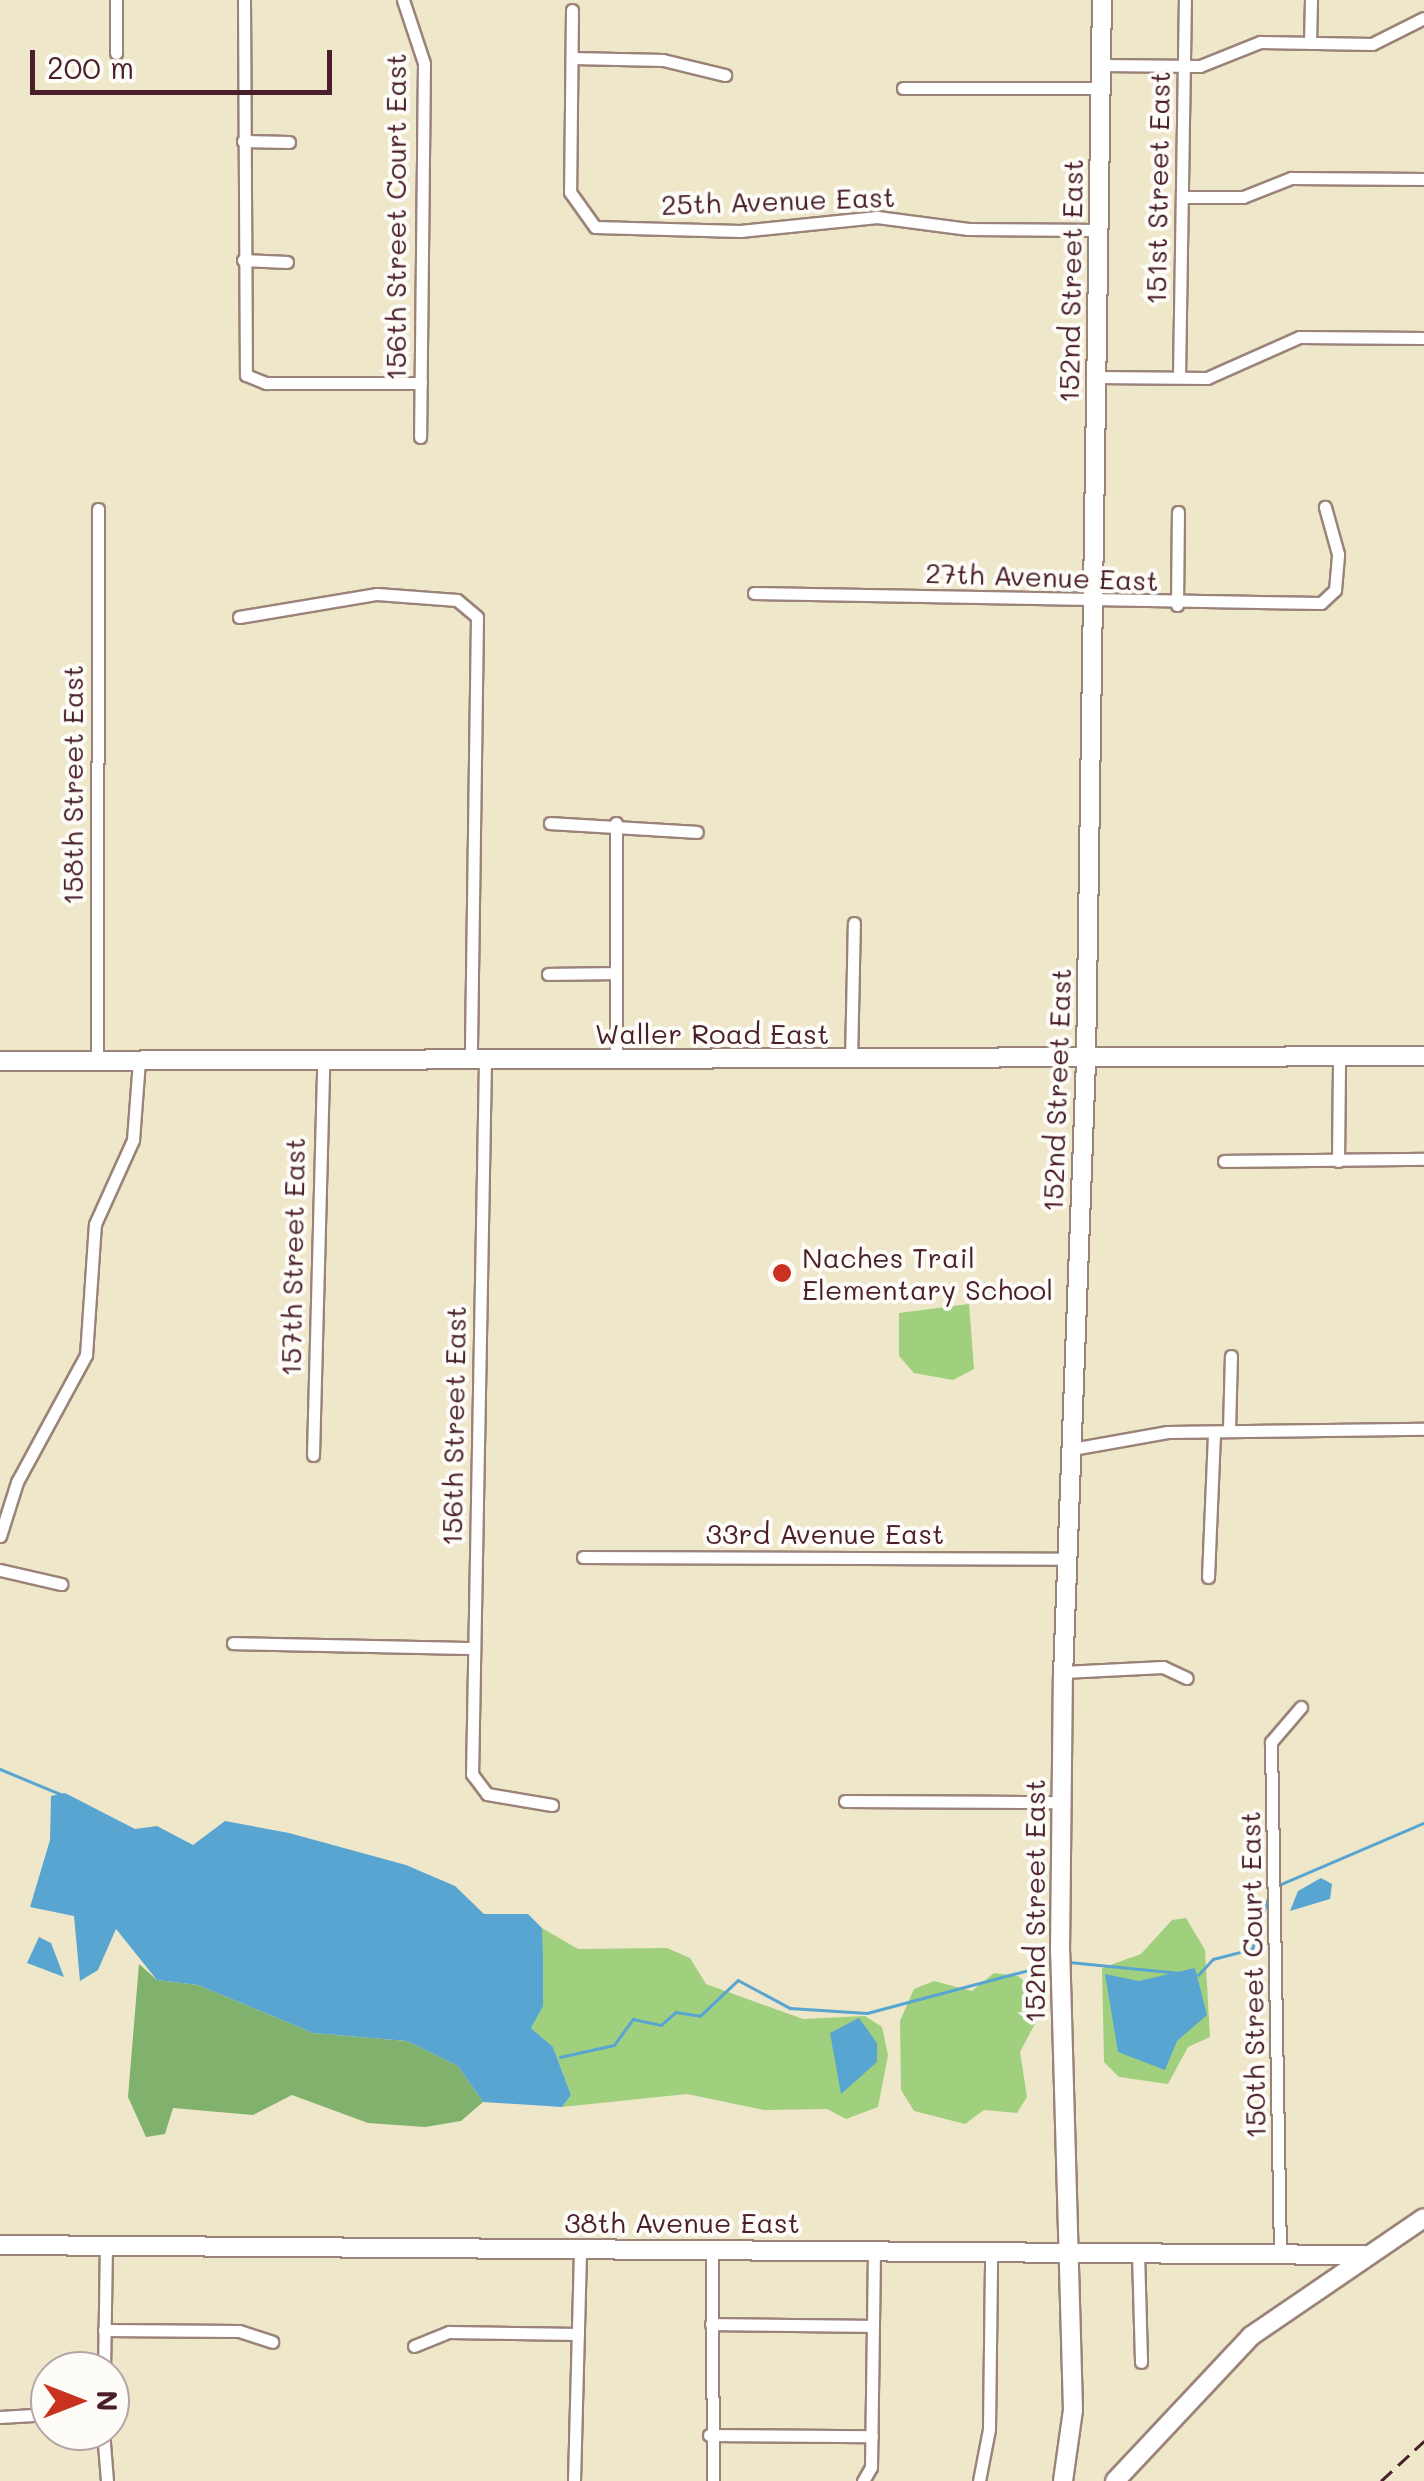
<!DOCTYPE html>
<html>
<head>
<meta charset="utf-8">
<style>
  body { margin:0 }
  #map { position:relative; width:1424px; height:2481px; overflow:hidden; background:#eee7ca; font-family:Mali,sans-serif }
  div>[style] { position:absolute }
  .green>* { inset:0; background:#a0d07e }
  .forest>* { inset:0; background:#80b26d }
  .water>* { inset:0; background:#59a5d1 }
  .stream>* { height:2.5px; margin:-1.25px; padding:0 1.25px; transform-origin:1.25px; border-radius:1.25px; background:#59a5d1 }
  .roads { filter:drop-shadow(2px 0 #9c837a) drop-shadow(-2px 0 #9c837a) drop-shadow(0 2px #9c837a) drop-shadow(0 -2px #9c837a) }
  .street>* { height:11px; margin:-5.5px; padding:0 5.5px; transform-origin:5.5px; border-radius:5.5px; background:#fff }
  .secondary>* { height:18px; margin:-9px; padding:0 9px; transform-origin:9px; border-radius:9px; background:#fff }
  .rail>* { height:2.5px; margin-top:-1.25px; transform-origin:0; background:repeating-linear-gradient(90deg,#4a1f2b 0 15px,transparent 0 23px) }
  .dots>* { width:28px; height:28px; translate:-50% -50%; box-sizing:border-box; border:5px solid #fdfcf7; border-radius:50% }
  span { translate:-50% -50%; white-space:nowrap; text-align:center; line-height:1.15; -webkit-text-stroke:8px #fdfcf7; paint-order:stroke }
  .street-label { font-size:28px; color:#4a1f2b }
  .poi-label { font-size:28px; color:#4a1f2b }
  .left { translate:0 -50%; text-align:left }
  .north { position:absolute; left:30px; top:2351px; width:100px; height:100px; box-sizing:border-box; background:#fdfcf7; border:2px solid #b5a4a5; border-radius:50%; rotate:90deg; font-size:28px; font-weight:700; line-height:40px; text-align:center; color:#4a1f2b }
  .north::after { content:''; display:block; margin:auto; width:35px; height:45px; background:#c8321e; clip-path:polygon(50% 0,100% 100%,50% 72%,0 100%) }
  .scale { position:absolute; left:30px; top:50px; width:302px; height:45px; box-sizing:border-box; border:5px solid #4a1f2b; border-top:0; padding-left:12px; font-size:30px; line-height:35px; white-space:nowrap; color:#4a1f2b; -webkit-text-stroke:8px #fdfcf7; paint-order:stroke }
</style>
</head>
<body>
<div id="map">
  <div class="green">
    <i style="clip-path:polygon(969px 1304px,974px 1369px,953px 1380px,914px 1373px,899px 1356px,899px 1313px)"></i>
    <i style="clip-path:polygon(1186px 1918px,1205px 1950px,1210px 2037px,1188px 2047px,1168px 2084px,1119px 2077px,1104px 2062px,1102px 1968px,1141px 1954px,1172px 1920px)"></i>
    <i style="clip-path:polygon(542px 1928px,578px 1949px,667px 1948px,690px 1958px,706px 1984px,803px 2019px,865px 2016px,882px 2027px,888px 2055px,878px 2107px,846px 2119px,827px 2109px,764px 2110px,687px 2094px,562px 2107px,571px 2095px,553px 2047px,531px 2028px,543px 2005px)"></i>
    <i style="clip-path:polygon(994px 1973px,1018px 1976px,1037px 1993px,1039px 2016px,1020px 2052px,1027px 2097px,1017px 2113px,984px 2110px,965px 2124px,914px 2111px,901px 2090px,900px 2021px,914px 1989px,934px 1981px,972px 1991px)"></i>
  </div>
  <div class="forest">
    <i style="clip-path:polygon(139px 1964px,157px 1980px,198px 1985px,313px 2033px,407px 2041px,458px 2066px,483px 2102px,461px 2121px,425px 2127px,368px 2123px,292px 2095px,253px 2115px,173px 2108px,165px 2134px,146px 2137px,128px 2097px)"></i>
  </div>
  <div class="water">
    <i style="clip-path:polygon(65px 1793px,135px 1829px,157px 1826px,193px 1845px,225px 1821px,289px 1833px,406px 1865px,455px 1886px,484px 1914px,528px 1914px,542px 1928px,543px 1955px,543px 2006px,531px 2028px,553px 2047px,571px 2095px,562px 2107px,483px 2102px,458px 2066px,407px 2041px,313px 2033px,198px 1985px,157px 1980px,116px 1929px,98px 1970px,80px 1981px,74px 1916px,30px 1907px,50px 1840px,51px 1796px)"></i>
    <i style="clip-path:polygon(1321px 1878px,1332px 1884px,1330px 1899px,1290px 1911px,1298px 1891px)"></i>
    <i style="clip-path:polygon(39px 1937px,51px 1943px,64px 1977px,27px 1963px)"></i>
    <i style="clip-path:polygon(1195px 1968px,1207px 2015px,1177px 2041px,1165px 2070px,1118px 2052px,1105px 1974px,1139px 1981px)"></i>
    <i style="clip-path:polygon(859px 2018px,877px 2043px,877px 2062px,841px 2094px,830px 2033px)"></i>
  </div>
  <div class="stream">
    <i style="left:0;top:1769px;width:81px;rotate:22.5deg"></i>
    <i style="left:1279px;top:1885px;width:158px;rotate:-23.2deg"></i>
    <i style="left:1069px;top:1962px;width:111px;rotate:5.7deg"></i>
    <i style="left:1198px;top:1975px;width:22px;rotate:-47deg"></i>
    <i style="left:1213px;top:1959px;width:40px;rotate:-14.4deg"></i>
    <i style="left:1252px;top:1949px;width:53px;rotate:-72.6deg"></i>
    <i style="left:560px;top:2057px;width:55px;rotate:-12.5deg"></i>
    <i style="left:614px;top:2045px;width:32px;rotate:-54deg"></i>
    <i style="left:633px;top:2019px;width:29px;rotate:12deg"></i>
    <i style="left:661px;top:2025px;width:20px;rotate:-41deg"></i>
    <i style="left:676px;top:2012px;width:24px;rotate:9deg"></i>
    <i style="left:700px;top:2016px;width:52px;rotate:-43.5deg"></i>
    <i style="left:738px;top:1980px;width:59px;rotate:28.3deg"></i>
    <i style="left:790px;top:2008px;width:77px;rotate:3.7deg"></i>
    <i style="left:867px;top:2013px;width:190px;rotate:-14.9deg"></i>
  </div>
  <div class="roads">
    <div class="street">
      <i style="left:244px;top:0;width:375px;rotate:89.7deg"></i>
      <i style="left:246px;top:375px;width:22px;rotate:22deg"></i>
      <i style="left:266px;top:383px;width:155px"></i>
      <i style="left:403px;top:0;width:66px;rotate:71.6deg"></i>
      <i style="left:424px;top:63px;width:374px;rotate:90.6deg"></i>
      <i style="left:572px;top:10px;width:182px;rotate:90.6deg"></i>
      <i style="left:570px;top:192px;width:43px;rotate:54.5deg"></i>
      <i style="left:595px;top:227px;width:145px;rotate:1.6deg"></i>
      <i style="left:740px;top:231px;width:138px;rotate:-5.8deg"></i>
      <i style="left:877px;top:217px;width:92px;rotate:7.5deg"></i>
      <i style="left:968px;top:229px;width:130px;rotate:0.4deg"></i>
      <i style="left:1310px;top:43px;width:43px;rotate:-88.7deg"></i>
      <i style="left:116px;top:53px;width:53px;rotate:-90deg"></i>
      <i style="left:573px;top:58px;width:90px;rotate:1.3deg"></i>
      <i style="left:663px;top:60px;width:64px;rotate:13.6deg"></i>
      <i style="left:1101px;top:65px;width:99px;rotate:0.6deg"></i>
      <i style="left:1200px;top:66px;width:65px;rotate:-21.8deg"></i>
      <i style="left:1260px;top:42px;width:112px;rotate:1deg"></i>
      <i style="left:1372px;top:44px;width:58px;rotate:-26.6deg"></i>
      <i style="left:903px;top:88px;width:197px"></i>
      <i style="left:243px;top:141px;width:46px;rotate:1.2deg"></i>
      <i style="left:1183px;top:197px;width:60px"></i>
      <i style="left:1243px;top:197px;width:52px;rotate:-21.6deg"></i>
      <i style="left:1291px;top:178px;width:133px;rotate:0.4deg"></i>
      <i style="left:243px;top:260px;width:44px;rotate:2.6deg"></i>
      <i style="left:1096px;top:377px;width:111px;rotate:0.5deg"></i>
      <i style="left:1207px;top:378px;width:101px;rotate:-24deg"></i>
      <i style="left:1299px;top:337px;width:125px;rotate:0.5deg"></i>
      <i style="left:1179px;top:377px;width:377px;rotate:-89.1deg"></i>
      <i style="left:754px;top:593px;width:567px;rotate:1.01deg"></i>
      <i style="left:1321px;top:603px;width:19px;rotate:-43deg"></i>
      <i style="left:1335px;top:590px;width:36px;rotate:-85deg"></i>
      <i style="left:1338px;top:554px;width:49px;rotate:-105.5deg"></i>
      <i style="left:1177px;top:605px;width:93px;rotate:-89.4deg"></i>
      <i style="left:239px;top:617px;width:140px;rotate:-9.5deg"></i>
      <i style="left:377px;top:594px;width:80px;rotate:4.3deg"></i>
      <i style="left:457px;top:600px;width:26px;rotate:40deg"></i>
      <i style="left:477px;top:617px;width:443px;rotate:90.8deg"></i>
      <i style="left:550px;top:823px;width:147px;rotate:3.5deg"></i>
      <i style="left:616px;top:823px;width:238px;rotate:90deg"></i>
      <i style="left:548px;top:974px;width:68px;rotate:-0.8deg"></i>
      <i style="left:97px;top:1061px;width:552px;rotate:-89.9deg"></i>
      <i style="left:485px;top:1061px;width:713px;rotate:91.04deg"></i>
      <i style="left:472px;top:1774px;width:25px;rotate:53deg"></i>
      <i style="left:487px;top:1794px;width:66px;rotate:9.6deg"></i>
      <i style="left:851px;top:1061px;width:138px;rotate:-88.8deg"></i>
      <i style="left:1224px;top:1161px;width:200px;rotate:-0.6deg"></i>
      <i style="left:1338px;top:1161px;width:104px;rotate:-89.4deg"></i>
      <i style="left:1229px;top:1430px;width:74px;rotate:-88.5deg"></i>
      <i style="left:1072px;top:1449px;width:97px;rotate:-10.1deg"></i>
      <i style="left:1167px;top:1432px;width:257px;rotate:-0.7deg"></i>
      <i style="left:313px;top:1455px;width:395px;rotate:-88.5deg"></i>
      <i style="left:0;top:1536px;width:57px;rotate:-72.5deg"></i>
      <i style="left:17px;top:1482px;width:145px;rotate:-61.5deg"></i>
      <i style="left:86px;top:1355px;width:131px;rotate:-86.1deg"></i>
      <i style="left:95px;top:1224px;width:92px;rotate:-65.7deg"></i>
      <i style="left:133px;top:1140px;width:79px;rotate:-85.7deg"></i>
      <i style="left:583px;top:1557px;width:484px;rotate:0.2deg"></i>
      <i style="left:0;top:1570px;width:63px;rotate:12.9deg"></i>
      <i style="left:1208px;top:1577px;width:145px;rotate:-87.6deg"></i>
      <i style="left:233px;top:1643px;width:241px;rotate:1.2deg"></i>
      <i style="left:1063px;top:1672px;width:100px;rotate:-2.9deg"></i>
      <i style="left:1163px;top:1667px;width:26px;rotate:25deg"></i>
      <i style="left:845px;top:1801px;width:216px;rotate:0.3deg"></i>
      <i style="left:712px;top:2250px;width:231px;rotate:89.8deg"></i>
      <i style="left:1138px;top:2253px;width:109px;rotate:88.4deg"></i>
      <i style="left:1280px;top:2254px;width:512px;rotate:-91.01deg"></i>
      <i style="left:1271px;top:1742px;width:46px;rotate:-49.4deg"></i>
      <i style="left:711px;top:2324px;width:162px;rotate:0.7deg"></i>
      <i style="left:104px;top:2330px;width:135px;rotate:0.4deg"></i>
      <i style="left:239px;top:2331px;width:35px;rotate:18deg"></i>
      <i style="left:414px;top:2346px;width:38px;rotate:-22deg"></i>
      <i style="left:449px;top:2332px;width:129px;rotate:0.9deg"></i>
      <i style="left:104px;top:2371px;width:125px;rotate:-89.1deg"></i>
      <i style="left:0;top:2417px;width:50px;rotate:-3.4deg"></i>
      <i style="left:103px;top:2431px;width:50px;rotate:85.4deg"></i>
      <i style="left:709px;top:2435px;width:163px;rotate:0.4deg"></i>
      <i style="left:574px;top:2481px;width:232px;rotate:-88.5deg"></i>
      <i style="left:863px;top:2481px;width:16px;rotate:-60deg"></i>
      <i style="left:871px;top:2467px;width:216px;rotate:-89.2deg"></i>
      <i style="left:979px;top:2481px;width:53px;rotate:-79.1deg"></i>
      <i style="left:989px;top:2429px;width:176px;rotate:-89.3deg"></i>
    </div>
    <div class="secondary">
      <i style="left:0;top:1061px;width:1424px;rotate:-0.2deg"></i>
      <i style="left:0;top:2245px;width:1364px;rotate:0.42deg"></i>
      <i style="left:1063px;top:2481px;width:72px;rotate:-82deg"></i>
      <i style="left:1073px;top:2410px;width:457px;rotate:-91.6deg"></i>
      <i style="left:1060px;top:1953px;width:277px;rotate:-89.4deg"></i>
      <i style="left:1063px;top:1676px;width:615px;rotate:-87.86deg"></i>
      <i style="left:1086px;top:1061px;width:1061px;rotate:-89.14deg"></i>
      <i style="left:1115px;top:2481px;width:199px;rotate:-46.8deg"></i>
      <i style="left:1251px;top:2336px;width:209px;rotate:-34.3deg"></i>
    </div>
  </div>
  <div class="rail">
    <i style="left:1381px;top:2481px;width:59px;rotate:-42.9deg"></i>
  </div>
  <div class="dots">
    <i style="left:782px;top:1273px;background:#c8321e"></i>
  </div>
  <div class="street-label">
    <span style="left:1157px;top:188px;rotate:-89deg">151st Street East</span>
    <span style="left:778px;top:200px;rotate:-2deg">25th Avenue East</span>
    <span style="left:395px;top:217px;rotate:-90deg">156th Street Court East</span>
    <span style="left:1070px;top:281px;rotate:-89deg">152nd Street East</span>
    <span style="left:1042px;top:576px;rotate:2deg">27th Avenue East</span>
    <span style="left:72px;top:785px;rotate:-90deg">158th Street East</span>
    <span style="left:712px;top:1033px">Waller Road East</span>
    <span style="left:1056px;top:1090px;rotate:-88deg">152nd Street East</span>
    <span style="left:292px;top:1257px;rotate:-89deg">157th Street East</span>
    <span style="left:453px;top:1426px;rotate:-89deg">156th Street East</span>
    <span style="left:825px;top:1533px">33rd Avenue East</span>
    <span style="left:1034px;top:1901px;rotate:-90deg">152nd Street East</span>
    <span style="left:1252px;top:1975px;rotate:-91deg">150th Street Court East</span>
    <span style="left:682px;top:2222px">38th Avenue East</span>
  </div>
  <div class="poi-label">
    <span class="left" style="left:802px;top:1273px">Naches Trail<br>Elementary School</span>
  </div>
  <div class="north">N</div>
  <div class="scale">200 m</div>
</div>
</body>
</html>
